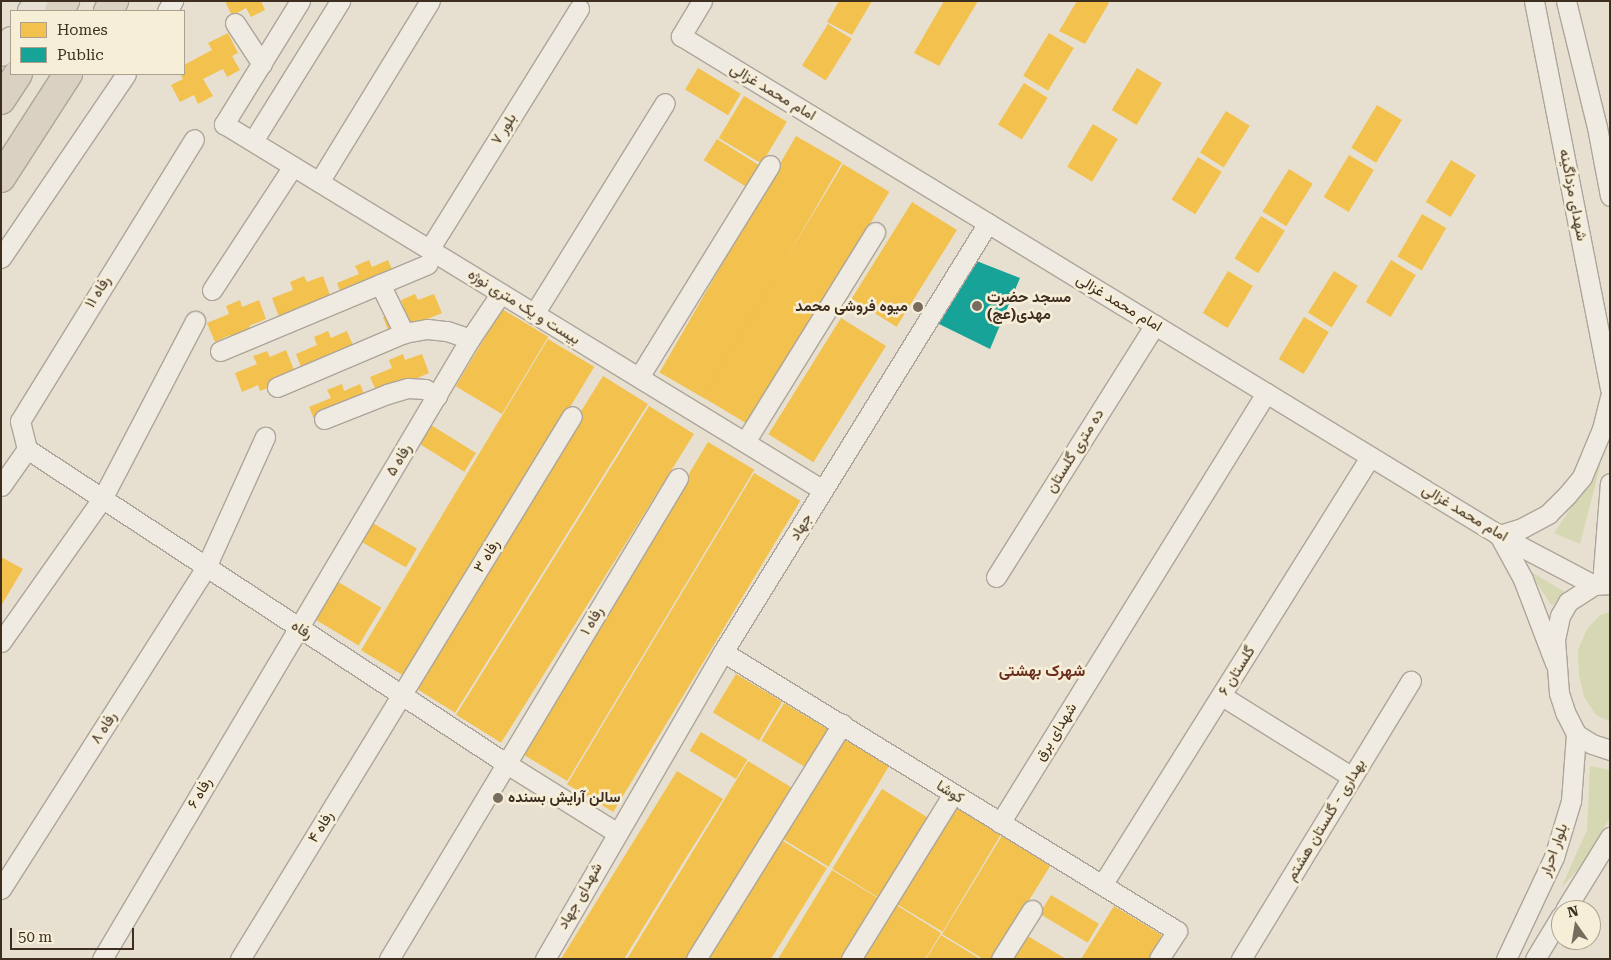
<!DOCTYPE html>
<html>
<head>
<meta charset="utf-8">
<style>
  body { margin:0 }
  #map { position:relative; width:1611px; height:960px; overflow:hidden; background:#e7e0d1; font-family:"Roboto Serif",Vazirmatn,serif }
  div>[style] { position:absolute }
  .green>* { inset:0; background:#d6d7b3 }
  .homes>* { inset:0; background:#f2c14e; transform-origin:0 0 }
  .public>* { inset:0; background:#17a398 }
  .roads { filter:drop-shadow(1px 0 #ada599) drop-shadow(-1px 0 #ada599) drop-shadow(0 1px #ada599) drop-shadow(0 -1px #ada599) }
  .minor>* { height:19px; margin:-9.5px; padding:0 9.5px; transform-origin:9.5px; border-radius:9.5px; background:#efebe3 }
  .major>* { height:24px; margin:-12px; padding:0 12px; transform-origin:12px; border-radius:12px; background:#e6e1d4 }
  .highway>* { height:28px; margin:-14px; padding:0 14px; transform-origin:14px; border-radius:14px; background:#dad1c2 }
  .dots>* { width:14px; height:14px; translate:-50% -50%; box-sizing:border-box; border:2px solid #f7eed8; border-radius:50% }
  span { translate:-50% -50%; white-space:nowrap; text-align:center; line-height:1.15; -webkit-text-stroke:5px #f7eed8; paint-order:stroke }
  .street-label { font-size:15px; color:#3d2e20 }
  .poi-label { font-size:15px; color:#3d2e20; font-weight:700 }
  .left { translate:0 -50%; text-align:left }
  .right { translate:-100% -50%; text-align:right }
  .neighbourhood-label { font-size:16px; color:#6b2e1e; font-weight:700 }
  .frame { position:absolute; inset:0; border:2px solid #3d2e20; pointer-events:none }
  .legend { position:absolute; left:10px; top:10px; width:175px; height:65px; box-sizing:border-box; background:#f7eed8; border:1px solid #ada18e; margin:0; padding:6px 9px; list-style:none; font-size:15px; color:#3d2e20 }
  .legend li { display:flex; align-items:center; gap:10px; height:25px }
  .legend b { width:25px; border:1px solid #ada18e }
  .north { position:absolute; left:1551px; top:900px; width:50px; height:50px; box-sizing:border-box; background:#f7eed8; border:1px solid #ada18e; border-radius:50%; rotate:347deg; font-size:14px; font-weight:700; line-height:20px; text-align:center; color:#3d2e20 }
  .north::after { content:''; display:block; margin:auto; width:18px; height:22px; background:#786c5e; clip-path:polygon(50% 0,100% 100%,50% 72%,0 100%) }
  .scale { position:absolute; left:10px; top:928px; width:124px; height:22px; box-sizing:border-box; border:2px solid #3d2e20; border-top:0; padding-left:6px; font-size:15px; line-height:18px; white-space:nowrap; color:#3d2e20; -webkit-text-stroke:4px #f7eed8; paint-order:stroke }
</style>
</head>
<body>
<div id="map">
  <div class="green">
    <i style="clip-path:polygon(1601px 463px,1580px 544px,1554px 533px)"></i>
    <i style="clip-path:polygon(1528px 570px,1565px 592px,1552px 606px)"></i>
    <i style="clip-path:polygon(1610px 612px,1610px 722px,1596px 715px,1584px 697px,1579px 675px,1578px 650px,1587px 629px,1600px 615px)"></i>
    <i style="clip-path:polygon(1590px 766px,1610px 770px,1610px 818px,1580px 867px,1561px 888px,1587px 830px)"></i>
  </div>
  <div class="homes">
    <i style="clip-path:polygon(225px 1px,261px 1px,265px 10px,251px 17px,246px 8px,232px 16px)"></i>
    <i style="clip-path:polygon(839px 1px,872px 1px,852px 35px,827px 22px)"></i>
    <i style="clip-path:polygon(944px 1px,978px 1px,939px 66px,914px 53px)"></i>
    <i style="clip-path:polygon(1077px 1px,1106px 1px,1109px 3px,1085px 44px,1059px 31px)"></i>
    <i style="left:828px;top:24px;width:28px;height:49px;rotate:32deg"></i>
    <i style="clip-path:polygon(228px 33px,238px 53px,232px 56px,240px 70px,227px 77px,223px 69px,203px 79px,213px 96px,198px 104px,194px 95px,180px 102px,171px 85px,183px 79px,180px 74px,184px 74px,184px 65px,212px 50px,208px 43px)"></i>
    <i style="left:1049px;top:33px;width:29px;height:50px;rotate:31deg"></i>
    <i style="left:698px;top:68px;width:50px;height:25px;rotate:31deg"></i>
    <i style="left:1137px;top:68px;width:29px;height:49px;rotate:31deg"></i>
    <i style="left:1024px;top:83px;width:28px;height:49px;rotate:32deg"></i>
    <i style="left:744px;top:96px;width:50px;height:49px;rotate:31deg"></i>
    <i style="left:1377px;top:105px;width:29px;height:50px;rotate:31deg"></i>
    <i style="left:1226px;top:111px;width:28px;height:49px;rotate:32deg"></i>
    <i style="left:1093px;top:124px;width:29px;height:50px;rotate:31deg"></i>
    <i style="left:796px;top:136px;width:53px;height:273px;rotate:30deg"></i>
    <i style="left:717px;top:139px;width:51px;height:25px;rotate:32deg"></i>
    <i style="left:1349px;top:155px;width:29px;height:49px;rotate:31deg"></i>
    <i style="left:1198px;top:157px;width:28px;height:50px;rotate:32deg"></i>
    <i style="left:1451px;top:160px;width:29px;height:49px;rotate:31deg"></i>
    <i style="left:843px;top:164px;width:54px;height:272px;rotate:31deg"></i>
    <i style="left:1289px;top:169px;width:28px;height:50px;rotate:32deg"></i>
    <i style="left:912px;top:202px;width:53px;height:114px;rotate:32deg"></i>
    <i style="left:1422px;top:214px;width:28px;height:49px;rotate:30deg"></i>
    <i style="left:1261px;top:216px;width:28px;height:50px;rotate:32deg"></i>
    <i style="clip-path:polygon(369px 260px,372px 267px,388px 260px,396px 279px,344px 302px,337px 283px,359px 274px,355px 266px)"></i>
    <i style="left:1391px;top:260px;width:29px;height:49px;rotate:31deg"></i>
    <i style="left:1228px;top:271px;width:29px;height:49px;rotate:31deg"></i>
    <i style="left:1334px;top:271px;width:28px;height:49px;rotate:32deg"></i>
    <i style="clip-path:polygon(304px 276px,307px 282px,323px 276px,330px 295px,313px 302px,316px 308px,279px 317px,272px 298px,293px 290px,290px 282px)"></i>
    <i style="clip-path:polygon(415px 294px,418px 300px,434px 294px,442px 313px,425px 320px,427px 326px,390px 335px,383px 317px,404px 308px,401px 300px)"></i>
    <i style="clip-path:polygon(240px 300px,242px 307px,259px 300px,266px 319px,249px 326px,252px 333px,233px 341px,230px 335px,215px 342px,207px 323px,229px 314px,226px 306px)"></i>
    <i style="left:502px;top:309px;width:54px;height:90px;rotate:31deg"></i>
    <i style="left:1304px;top:317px;width:29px;height:49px;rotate:31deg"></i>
    <i style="left:841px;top:318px;width:53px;height:137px;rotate:32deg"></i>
    <i style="clip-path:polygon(328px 331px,331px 338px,347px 331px,355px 350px,303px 372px,296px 354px,317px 345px,314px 337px)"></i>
    <i style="left:548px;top:339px;width:54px;height:363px;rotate:31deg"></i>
    <i style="clip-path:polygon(286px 350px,294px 370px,277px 376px,280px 383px,260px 391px,258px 385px,242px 392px,235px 373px,257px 364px,253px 356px,267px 351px,270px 357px)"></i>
    <i style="clip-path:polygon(403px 354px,405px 360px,422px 354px,429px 373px,378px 395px,370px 377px,392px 368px,389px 360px)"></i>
    <i style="left:603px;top:376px;width:53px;height:364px;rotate:32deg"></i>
    <i style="clip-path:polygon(342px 384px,344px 391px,360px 384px,368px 404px,317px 426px,309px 407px,331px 398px,327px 390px)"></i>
    <i style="left:649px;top:406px;width:53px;height:364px;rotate:32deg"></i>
    <i style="left:431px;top:425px;width:53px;height:22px;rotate:32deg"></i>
    <i style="left:708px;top:442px;width:54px;height:363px;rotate:31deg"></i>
    <i style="left:754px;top:473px;width:54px;height:363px;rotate:31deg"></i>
    <i style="left:371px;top:522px;width:53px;height:22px;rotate:30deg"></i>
    <i style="clip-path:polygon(1px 557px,23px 569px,1px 606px)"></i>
    <i style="left:335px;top:580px;width:54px;height:44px;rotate:31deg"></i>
    <i style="left:736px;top:674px;width:54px;height:45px;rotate:31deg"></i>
    <i style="left:784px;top:703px;width:54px;height:44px;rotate:31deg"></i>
    <i style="left:701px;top:732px;width:54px;height:22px;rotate:31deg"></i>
    <i style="left:840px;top:737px;width:57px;height:117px;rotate:31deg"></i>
    <i style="clip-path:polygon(748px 761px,794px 789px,689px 959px,627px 959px)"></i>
    <i style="clip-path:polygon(677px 771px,723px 799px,687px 856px,624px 959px,561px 959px)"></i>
    <i style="left:882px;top:789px;width:57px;height:94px;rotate:32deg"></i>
    <i style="left:954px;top:802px;width:57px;height:117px;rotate:31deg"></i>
    <i style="clip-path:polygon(1003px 834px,1052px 863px,993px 959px,983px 959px,942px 934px)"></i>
    <i style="clip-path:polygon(778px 838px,827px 868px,771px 959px,703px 959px)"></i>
    <i style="clip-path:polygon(832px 870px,881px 900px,845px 959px,778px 959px)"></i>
    <i style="left:1051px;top:895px;width:56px;height:22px;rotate:31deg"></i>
    <i style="clip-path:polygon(893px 903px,941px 933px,929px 953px,925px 959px,858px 959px)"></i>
    <i style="clip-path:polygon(1114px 906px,1162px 935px,1148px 959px,1081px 959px)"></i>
    <i style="clip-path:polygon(941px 935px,980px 959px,926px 959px)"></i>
    <i style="clip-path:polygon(1026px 935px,1066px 959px,1012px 959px)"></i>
  </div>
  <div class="public">
    <i style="clip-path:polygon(974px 260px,1020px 278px,990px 349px,937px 323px)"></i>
  </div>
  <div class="roads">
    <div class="minor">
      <i style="left:300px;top:1px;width:145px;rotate:121.7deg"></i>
      <i style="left:224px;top:124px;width:702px;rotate:31.43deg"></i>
      <i style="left:702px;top:1px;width:41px;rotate:121deg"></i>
      <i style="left:681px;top:36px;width:958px;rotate:31.38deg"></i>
      <i style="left:1499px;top:535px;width:107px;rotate:27.8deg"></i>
      <i style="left:1534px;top:1px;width:396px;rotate:78.9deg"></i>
      <i style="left:1566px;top:1px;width:130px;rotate:76.2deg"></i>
      <i style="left:1597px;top:127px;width:70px;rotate:79.3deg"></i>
      <i style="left:167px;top:11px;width:12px;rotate:-59deg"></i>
      <i style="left:235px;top:23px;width:49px;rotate:56.6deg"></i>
      <i style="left:253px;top:141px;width:165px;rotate:-58.1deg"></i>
      <i style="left:319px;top:182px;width:212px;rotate:-58.5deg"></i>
      <i style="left:430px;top:248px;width:282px;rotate:-58.1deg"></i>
      <i style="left:1px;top:258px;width:222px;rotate:-55.8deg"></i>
      <i style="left:380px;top:284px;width:55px;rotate:63.9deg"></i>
      <i style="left:212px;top:290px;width:148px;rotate:-56.8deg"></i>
      <i style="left:534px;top:314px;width:248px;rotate:-58.2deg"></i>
      <i style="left:220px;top:351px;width:225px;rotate:-22.7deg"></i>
      <i style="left:639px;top:377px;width:249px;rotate:-58.3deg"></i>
      <i style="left:277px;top:387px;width:138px;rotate:-23deg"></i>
      <i style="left:404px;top:333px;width:23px;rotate:-10deg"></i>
      <i style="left:427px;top:329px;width:20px;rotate:6deg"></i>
      <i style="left:447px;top:331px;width:24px;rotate:19deg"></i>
      <i style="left:324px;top:419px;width:68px;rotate:-21.6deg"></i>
      <i style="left:387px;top:394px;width:22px;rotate:-16deg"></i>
      <i style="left:408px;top:388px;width:17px;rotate:3deg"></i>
      <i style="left:425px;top:389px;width:14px;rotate:30deg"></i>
      <i style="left:745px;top:442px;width:247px;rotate:-58.2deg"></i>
      <i style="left:27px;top:449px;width:574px;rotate:33.27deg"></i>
      <i style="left:507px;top:764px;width:128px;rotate:32deg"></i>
      <i style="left:27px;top:449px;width:29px;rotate:-104deg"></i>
      <i style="left:20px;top:421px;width:331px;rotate:-58.3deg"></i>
      <i style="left:1px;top:486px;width:45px;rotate:-54.9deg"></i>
      <i style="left:996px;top:577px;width:298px;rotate:-57.8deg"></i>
      <i style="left:1602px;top:584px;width:101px;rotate:-85.5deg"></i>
      <i style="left:1610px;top:584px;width:16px;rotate:176deg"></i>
      <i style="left:1594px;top:585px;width:31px;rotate:147deg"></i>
      <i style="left:1568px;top:602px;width:16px;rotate:120deg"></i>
      <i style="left:1560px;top:616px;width:25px;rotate:102deg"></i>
      <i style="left:1555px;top:640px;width:53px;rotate:85.7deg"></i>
      <i style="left:1559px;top:693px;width:20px;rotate:72deg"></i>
      <i style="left:1565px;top:712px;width:25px;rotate:63deg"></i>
      <i style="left:1576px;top:734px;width:19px;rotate:32deg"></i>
      <i style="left:1592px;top:744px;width:19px;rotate:18deg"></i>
      <i style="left:1px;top:642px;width:175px;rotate:-54.8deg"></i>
      <i style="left:102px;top:499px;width:201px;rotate:-62.4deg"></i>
      <i style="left:723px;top:652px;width:533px;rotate:31.57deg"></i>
      <i style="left:1177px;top:931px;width:33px;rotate:123deg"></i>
      <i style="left:1555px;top:663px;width:90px;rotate:-110.9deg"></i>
      <i style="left:1523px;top:579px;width:50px;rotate:-118.6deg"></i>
      <i style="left:1499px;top:535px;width:24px;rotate:-17deg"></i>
      <i style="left:1522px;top:528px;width:30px;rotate:-28deg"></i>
      <i style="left:1548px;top:514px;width:27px;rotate:-45deg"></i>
      <i style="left:1567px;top:495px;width:23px;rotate:-50deg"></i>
      <i style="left:1582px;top:477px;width:52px;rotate:-67.4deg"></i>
      <i style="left:1602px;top:429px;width:32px;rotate:-76deg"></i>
      <i style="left:1222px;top:696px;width:153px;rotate:31.9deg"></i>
      <i style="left:1000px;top:823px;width:506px;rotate:-58.26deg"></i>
      <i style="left:1102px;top:885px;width:505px;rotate:-57.95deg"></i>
      <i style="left:1px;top:889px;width:382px;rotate:-57.5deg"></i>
      <i style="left:206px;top:567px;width:143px;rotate:-65.6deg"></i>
      <i style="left:1565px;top:910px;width:86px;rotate:-58.3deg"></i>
      <i style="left:102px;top:959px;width:721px;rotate:-59.31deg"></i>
      <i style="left:470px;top:339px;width:55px;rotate:-56deg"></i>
      <i style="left:240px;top:959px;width:636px;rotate:-58.56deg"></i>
      <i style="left:389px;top:959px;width:561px;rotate:-59deg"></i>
      <i style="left:545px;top:959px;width:355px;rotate:-59.9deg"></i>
      <i style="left:723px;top:652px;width:504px;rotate:-58.3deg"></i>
      <i style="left:696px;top:959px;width:277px;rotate:-58.1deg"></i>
      <i style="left:851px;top:959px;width:194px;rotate:-58.3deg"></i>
      <i style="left:1001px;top:959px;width:58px;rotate:-57.7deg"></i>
      <i style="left:1241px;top:959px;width:326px;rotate:-58.6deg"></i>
      <i style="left:1506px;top:959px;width:113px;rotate:-64.8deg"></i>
      <i style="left:1554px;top:857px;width:59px;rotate:-73.1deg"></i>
      <i style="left:1571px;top:801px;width:67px;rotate:-85.7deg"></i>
      <i style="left:1535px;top:959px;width:50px;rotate:-58.8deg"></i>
    </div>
    <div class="major">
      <i style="left:30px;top:11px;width:12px;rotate:-55deg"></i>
      <i style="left:1px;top:54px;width:18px;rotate:-56deg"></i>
    </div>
    <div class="highway">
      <i style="left:59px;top:11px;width:12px;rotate:-59deg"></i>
      <i style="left:108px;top:11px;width:12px;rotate:-59deg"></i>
      <i style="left:1px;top:100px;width:31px;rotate:-57deg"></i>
      <i style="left:1px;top:178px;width:124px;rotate:-57.2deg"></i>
    </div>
  </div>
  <div class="dots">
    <i style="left:977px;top:306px;background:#786c5e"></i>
    <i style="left:918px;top:307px;background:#786c5e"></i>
    <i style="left:498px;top:798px;background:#786c5e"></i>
  </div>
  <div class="street-label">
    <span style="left:773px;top:92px;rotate:31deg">امام محمد غزالی</span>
    <span style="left:504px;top:129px;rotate:-58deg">بلور ۷</span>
    <span style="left:1573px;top:195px;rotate:79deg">شهدای مزداگینه</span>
    <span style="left:98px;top:292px;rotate:-58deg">رفاه ۱۱</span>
    <span style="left:1119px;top:303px;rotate:31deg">امام محمد غزالی</span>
    <span style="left:524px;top:307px;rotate:32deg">بیست و یک متری نوژه</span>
    <span style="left:1075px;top:451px;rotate:-58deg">ده متری گلستان</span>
    <span style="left:399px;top:460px;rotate:-59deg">رفاه ۵</span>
    <span style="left:1465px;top:513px;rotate:31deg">امام محمد غزالی</span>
    <span style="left:801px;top:527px;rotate:-58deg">جهاد</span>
    <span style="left:487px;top:556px;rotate:-59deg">رفاه ۳</span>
    <span style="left:592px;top:621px;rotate:-59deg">رفاه ۱</span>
    <span style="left:302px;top:630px;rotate:33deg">رفاه</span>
    <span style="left:1237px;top:671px;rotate:-58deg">گلستان ۶</span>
    <span style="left:104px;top:728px;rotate:-58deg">رفاه ۸</span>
    <span style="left:1056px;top:732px;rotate:-58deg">شهدای برق</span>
    <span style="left:950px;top:792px;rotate:32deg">کوشا</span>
    <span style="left:200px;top:793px;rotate:-59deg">رفاه ۶</span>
    <span style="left:1326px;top:820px;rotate:-59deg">بهداری - گلستان هشتم</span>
    <span style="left:321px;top:827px;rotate:-58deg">رفاه ۴</span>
    <span style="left:1554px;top:850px;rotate:-70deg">بلوار احرار</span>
    <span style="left:580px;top:896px;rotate:-60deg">شهدای جهاد</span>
  </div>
  <div class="poi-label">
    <span class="left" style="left:987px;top:306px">مسجد حضرت<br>مهدی(عج)</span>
    <span class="right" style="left:908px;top:307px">میوه فروشی محمد</span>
    <span class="left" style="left:508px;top:798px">سالن آرایش بسنده</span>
  </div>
  <div class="neighbourhood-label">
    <span style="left:1042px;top:671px">شهرک بهشتی</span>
  </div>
  <div class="frame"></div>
  <ul class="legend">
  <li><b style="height:14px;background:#f2c14e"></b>Homes</li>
  <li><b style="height:14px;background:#17a398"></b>Public</li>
  </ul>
  <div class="north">N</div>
  <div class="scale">50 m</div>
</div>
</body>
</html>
